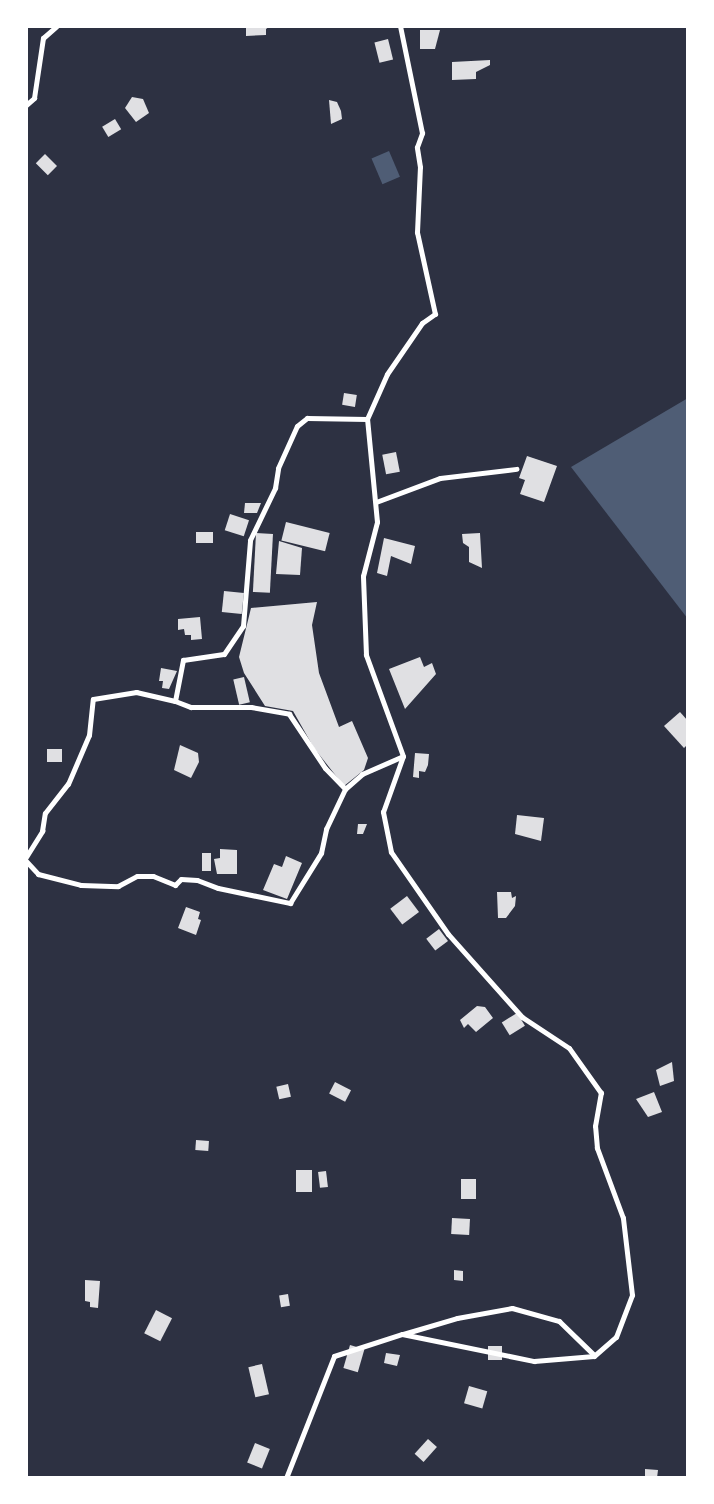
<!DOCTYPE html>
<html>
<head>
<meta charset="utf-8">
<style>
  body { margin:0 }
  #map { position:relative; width:714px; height:1504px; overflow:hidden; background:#2d3142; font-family:Arial,sans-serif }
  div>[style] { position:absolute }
  .water>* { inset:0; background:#4f5d75; transform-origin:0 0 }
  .building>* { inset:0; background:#e0e0e3; transform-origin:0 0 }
  .minor>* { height:5px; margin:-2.5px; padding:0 2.5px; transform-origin:2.5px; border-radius:2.5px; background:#fff }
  span { translate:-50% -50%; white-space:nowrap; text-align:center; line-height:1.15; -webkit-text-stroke:7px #fff; paint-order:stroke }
  .frame { position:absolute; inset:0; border:28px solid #fff; pointer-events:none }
</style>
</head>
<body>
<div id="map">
  <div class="water">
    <i style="left:389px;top:151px;width:28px;height:19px;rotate:67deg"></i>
    <i style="clip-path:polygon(688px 398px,688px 619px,571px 467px)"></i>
  </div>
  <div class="building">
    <i style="clip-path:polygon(246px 26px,270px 26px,266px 29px,266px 35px,246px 36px)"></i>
    <i style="clip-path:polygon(420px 30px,440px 30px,435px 49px,420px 49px)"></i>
    <i style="left:388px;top:39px;width:21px;height:14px;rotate:76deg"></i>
    <i style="clip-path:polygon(490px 60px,490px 65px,476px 72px,476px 79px,452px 80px,452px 62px)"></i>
    <i style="clip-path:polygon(132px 97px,143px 99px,149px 113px,136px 122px,125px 108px)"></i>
    <i style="clip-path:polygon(329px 100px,337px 102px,341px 111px,342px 119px,331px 124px)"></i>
    <i style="left:115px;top:119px;width:12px;height:15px;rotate:59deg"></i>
    <i style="left:45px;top:154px;width:17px;height:13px;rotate:45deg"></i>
    <i style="left:344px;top:393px;width:13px;height:12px;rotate:9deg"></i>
    <i style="left:396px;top:452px;width:20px;height:14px;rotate:79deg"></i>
    <i style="clip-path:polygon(527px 456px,557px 466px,544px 502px,520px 494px,525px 480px,519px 478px)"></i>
    <i style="clip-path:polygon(245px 503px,261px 503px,257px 513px,244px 513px)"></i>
    <i style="left:230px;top:514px;width:20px;height:17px;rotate:18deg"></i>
    <i style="left:286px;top:522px;width:45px;height:19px;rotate:14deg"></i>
    <i style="left:196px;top:532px;width:17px;height:11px"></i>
    <i style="left:256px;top:533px;width:17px;height:59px;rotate:3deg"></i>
    <i style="clip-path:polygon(480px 533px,482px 568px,469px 562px,469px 547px,463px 543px,462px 534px)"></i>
    <i style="clip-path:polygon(384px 538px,415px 546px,411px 564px,391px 556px,387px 576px,377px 573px)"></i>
    <i style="clip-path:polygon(279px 541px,302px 548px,300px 575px,276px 574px)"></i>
    <i style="left:224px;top:591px;width:20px;height:21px;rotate:6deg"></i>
    <i style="clip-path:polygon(317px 602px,312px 625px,319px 673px,339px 727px,352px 721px,368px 758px,364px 770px,344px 786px,314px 748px,293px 711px,265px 706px,244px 673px,239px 657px,251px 608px)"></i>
    <i style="clip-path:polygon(200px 617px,202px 639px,191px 640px,191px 635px,185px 635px,184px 629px,178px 630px,178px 619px)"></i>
    <i style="clip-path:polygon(420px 657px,424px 667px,432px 663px,436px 674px,405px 709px,389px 669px)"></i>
    <i style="clip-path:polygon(161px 668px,177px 671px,169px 689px,162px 688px,163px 681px,159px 681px)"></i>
    <i style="left:244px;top:677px;width:26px;height:11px;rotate:77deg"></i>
    <i style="clip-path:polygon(680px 712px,688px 721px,688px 744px,684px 748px,664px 726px)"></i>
    <i style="clip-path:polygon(180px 745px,198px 753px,199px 762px,191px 778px,174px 770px)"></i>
    <i style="left:47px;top:749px;width:15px;height:13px"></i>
    <i style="clip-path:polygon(415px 753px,429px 754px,428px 765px,425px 772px,419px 771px,419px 778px,413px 777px)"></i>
    <i style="clip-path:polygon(517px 815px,544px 818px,541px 841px,515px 834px)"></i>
    <i style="clip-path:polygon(358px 824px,367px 824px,363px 834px,357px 834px)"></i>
    <i style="clip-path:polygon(220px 849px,237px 850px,237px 874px,217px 874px,214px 859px,220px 858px)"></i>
    <i style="left:202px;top:853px;width:9px;height:18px"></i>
    <i style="clip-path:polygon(286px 856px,302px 863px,287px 899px,263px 890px,274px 864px,282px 867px)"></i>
    <i style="clip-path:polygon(497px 892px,511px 892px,512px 898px,516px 896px,515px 906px,506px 918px,498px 918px)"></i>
    <i style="left:407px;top:896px;width:20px;height:21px;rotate:53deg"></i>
    <i style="clip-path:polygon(186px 907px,200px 912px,198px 919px,201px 920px,196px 935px,178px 928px)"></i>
    <i style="left:439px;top:929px;width:15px;height:16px;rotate:53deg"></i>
    <i style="clip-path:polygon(477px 1006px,485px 1007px,493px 1018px,476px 1032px,468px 1024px,464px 1028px,460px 1020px)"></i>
    <i style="left:517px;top:1013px;width:15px;height:18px;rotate:58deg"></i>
    <i style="clip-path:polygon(672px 1062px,674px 1081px,660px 1086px,656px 1070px)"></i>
    <i style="left:335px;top:1082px;width:18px;height:13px;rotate:27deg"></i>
    <i style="left:288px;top:1084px;width:13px;height:12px;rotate:77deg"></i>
    <i style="clip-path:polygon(654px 1092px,662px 1112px,648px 1117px,636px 1099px)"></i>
    <i style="left:196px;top:1140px;width:13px;height:10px;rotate:4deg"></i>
    <i style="left:296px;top:1170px;width:16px;height:22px"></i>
    <i style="left:326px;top:1171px;width:16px;height:8px;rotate:83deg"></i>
    <i style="left:461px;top:1179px;width:15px;height:20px"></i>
    <i style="left:452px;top:1218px;width:18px;height:16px;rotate:3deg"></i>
    <i style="clip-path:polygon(454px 1270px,463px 1271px,463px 1281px,454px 1280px)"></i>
    <i style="clip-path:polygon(85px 1280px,100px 1281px,98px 1308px,90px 1307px,90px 1302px,85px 1301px)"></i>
    <i style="left:288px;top:1294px;width:12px;height:9px;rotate:81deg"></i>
    <i style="left:156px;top:1310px;width:18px;height:26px;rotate:27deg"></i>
    <i style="left:350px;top:1345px;width:15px;height:24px;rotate:16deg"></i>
    <i style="left:488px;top:1346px;width:14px;height:14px"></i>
    <i style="clip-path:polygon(386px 1353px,400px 1355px,397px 1366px,384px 1363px)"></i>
    <i style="left:262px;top:1364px;width:31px;height:14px;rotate:77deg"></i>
    <i style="left:469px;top:1386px;width:19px;height:18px;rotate:16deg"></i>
    <i style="left:428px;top:1439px;width:12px;height:20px;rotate:42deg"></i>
    <i style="left:255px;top:1443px;width:16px;height:21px;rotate:22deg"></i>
    <i style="clip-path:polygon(645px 1469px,658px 1470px,657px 1478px,645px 1478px)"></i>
  </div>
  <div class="minor">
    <i style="left:26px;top:105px;width:11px;rotate:-41deg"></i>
    <i style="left:34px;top:98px;width:61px;rotate:-81.5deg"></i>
    <i style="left:43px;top:38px;width:18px;rotate:-41deg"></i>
    <i style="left:376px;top:502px;width:68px;rotate:-20.6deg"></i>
    <i style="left:440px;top:478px;width:77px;rotate:-6.8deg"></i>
    <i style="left:175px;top:701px;width:17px;rotate:21deg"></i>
    <i style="left:191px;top:707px;width:60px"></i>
    <i style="left:251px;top:707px;width:39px;rotate:10deg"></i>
    <i style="left:289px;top:714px;width:65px;rotate:56.3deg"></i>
    <i style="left:325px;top:768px;width:29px;rotate:46deg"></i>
    <i style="left:26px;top:857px;width:31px;rotate:-58deg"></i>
    <i style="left:42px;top:831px;width:18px;rotate:-81deg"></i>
    <i style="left:45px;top:813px;width:37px;rotate:-52deg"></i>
    <i style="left:68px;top:784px;width:53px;rotate:-66.8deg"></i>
    <i style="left:89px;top:735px;width:36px;rotate:-84deg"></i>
    <i style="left:93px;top:699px;width:44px;rotate:-9.2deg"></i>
    <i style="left:136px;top:692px;width:40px;rotate:13deg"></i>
    <i style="left:175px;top:701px;width:42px;rotate:-79deg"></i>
    <i style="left:183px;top:660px;width:41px;rotate:-8.3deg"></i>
    <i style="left:224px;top:654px;width:34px;rotate:-56deg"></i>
    <i style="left:243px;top:626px;width:86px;rotate:-85.3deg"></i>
    <i style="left:250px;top:540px;width:58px;rotate:-64.3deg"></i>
    <i style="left:275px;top:488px;width:20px;rotate:-81deg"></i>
    <i style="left:278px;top:468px;width:46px;rotate:-65.7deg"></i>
    <i style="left:297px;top:426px;width:13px;rotate:-39deg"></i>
    <i style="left:307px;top:418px;width:60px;rotate:1deg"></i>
    <i style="left:26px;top:861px;width:18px;rotate:47deg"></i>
    <i style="left:38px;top:874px;width:44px;rotate:14.3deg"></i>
    <i style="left:81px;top:885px;width:37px;rotate:2deg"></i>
    <i style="left:118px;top:886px;width:21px;rotate:-28deg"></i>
    <i style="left:137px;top:876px;width:16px"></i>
    <i style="left:153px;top:876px;width:24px;rotate:22deg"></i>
    <i style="left:175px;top:885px;width:8px;rotate:-45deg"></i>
    <i style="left:181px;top:879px;width:16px;rotate:4deg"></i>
    <i style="left:197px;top:880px;width:22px;rotate:21deg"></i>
    <i style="left:218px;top:888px;width:74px;rotate:11.8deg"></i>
    <i style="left:290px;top:903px;width:59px;rotate:-58.2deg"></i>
    <i style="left:321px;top:853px;width:25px;rotate:-78deg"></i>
    <i style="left:326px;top:829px;width:44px;rotate:-64.6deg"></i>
    <i style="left:345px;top:789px;width:23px;rotate:-41deg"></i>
    <i style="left:362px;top:774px;width:43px;rotate:-23.6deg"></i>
    <i style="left:403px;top:1334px;width:56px;rotate:-16.5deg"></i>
    <i style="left:457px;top:1318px;width:56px;rotate:-10.3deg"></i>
    <i style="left:512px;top:1308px;width:49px;rotate:15.5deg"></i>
    <i style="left:559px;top:1321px;width:49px;rotate:44.2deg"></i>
    <i style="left:286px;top:1478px;width:131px;rotate:-68.5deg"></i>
    <i style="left:334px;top:1356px;width:71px;rotate:-17.9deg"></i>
    <i style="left:402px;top:1334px;width:135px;rotate:11.6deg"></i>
    <i style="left:534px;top:1361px;width:60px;rotate:-4.8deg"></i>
    <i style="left:594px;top:1356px;width:29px;rotate:-41deg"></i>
    <i style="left:616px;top:1337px;width:45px;rotate:-69.1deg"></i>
    <i style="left:632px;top:1295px;width:78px;rotate:-96.7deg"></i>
    <i style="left:623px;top:1218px;width:75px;rotate:-110.4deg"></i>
    <i style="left:597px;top:1148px;width:22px;rotate:-95deg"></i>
    <i style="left:595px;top:1126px;width:34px;rotate:-80deg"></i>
    <i style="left:601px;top:1093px;width:55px;rotate:-125.4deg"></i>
    <i style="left:569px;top:1048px;width:56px;rotate:-146.6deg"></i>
    <i style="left:522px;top:1017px;width:111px;rotate:-131.7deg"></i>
    <i style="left:448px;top:934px;width:100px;rotate:-124.8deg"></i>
    <i style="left:391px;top:852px;width:41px;rotate:-101.3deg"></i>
    <i style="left:383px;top:812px;width:59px;rotate:-70.3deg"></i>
    <i style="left:403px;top:756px;width:108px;rotate:-110.1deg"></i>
    <i style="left:366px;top:655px;width:79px;rotate:-92.2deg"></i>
    <i style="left:363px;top:576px;width:56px;rotate:-75.5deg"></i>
    <i style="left:377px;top:522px;width:103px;rotate:-95.5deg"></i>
    <i style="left:367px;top:419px;width:49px;rotate:-66deg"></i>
    <i style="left:387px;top:374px;width:62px;rotate:-55.5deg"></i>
    <i style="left:422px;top:323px;width:16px;rotate:-35deg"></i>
    <i style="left:435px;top:314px;width:84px;rotate:-102.4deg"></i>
    <i style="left:417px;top:232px;width:65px;rotate:-87.4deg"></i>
    <i style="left:420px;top:167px;width:20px;rotate:-99deg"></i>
    <i style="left:417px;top:147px;width:15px;rotate:-70deg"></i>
    <i style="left:422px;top:133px;width:109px;rotate:-101.6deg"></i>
  </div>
  <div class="frame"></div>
</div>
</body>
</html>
